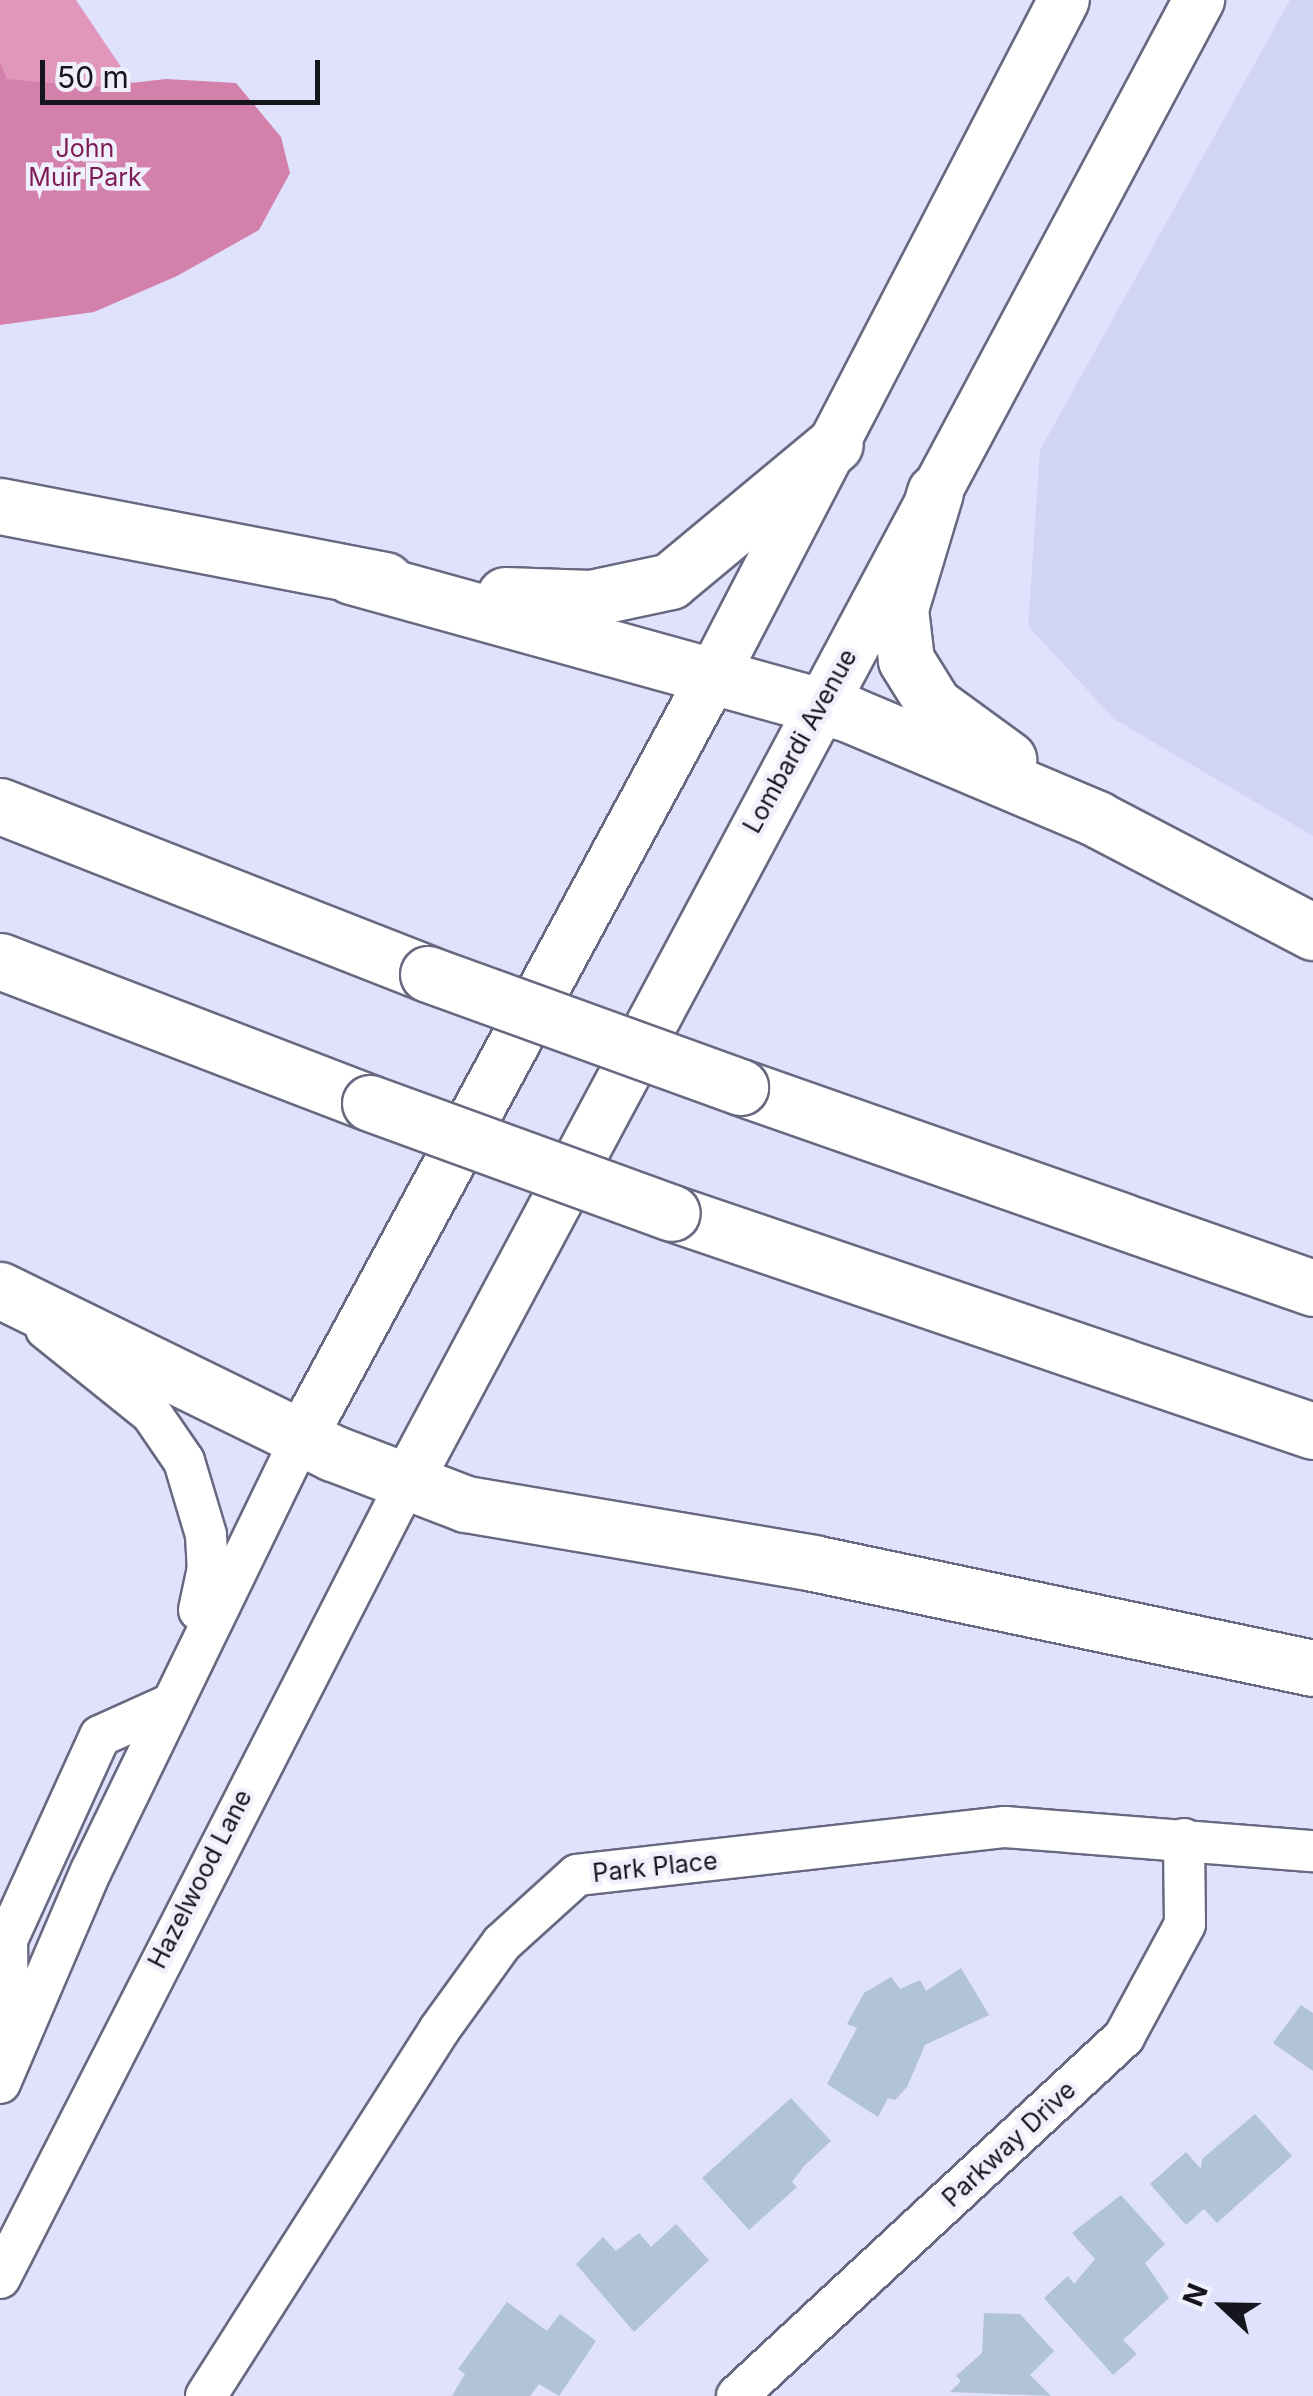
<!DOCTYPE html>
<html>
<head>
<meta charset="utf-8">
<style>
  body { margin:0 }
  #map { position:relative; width:1313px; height:2396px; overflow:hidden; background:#e0e1fc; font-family:Inter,sans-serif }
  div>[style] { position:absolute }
  .built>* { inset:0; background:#d2d4f6 }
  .green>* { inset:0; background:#e196bb }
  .forest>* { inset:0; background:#d381ab }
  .building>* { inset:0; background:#b0c3d8 }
  .roads { filter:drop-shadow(2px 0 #686980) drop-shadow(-2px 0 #686980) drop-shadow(0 2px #686980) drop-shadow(0 -2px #686980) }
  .minor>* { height:40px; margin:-20px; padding:0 20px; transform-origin:20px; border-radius:20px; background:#fff }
  .major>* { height:50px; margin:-25px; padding:0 25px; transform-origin:25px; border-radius:25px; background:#fff }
  .highway>* { height:55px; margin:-27.5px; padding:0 27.5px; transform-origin:27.5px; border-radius:27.5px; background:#fff }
  .bridges { filter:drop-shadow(2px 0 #686980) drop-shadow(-2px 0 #686980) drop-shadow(0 2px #686980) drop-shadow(0 -2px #686980) }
  .highway-bridge>* { height:55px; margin:-27.5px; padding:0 27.5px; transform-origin:27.5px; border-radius:27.5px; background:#fff }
  span { translate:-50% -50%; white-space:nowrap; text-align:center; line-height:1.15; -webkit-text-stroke:9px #eff0fb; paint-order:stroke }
  .park-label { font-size:25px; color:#7c1b55 }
  .street-label { font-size:25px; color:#15151e }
  .north { position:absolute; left:1173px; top:2256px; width:100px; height:100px; -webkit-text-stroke:8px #eff0fb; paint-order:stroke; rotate:292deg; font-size:28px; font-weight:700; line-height:40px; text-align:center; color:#15151e }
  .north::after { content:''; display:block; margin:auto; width:35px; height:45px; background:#15151e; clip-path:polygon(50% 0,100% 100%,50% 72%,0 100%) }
  .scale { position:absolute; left:40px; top:60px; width:280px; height:45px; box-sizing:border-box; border:5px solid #15151e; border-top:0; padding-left:12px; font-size:30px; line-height:35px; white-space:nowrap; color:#15151e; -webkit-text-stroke:8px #eff0fb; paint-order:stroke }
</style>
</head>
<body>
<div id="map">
  <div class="built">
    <i style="clip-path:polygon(1290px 0,1313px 0,1313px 836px,1114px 719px,1028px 626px,1040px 450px)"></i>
  </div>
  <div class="green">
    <i style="clip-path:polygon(0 0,76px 0,224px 220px,0 272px)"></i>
  </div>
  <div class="forest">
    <i style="clip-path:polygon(0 62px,7px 79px,95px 87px,166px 79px,236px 83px,281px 137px,290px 173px,259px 230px,177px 276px,94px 312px,0 325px)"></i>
  </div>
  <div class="building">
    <i style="clip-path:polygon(961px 1968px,989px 2015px,925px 2045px,907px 2087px,895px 2100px,888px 2098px,878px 2117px,827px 2084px,857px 2028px,847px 2024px,864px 1993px,891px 1977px,900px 1989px,920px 1980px,926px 1991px)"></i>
    <i style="clip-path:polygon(1301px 2005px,1313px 2013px,1313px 2071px,1273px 2043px)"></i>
    <i style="clip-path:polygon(791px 2098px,831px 2141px,804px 2166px,792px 2182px,797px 2187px,749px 2230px,702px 2178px)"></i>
    <i style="clip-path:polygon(1255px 2114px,1292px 2156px,1217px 2223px,1204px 2209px,1186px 2225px,1150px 2184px,1186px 2152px,1201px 2169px,1202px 2159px)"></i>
    <i style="clip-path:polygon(1121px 2195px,1165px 2244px,1145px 2263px,1169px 2298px,1123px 2340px,1137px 2354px,1113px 2375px,1044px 2298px,1068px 2276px,1074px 2284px,1095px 2259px,1072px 2233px)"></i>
    <i style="clip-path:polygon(676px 2224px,709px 2260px,634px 2332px,576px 2264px,603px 2237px,616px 2251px,639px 2233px,651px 2247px)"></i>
    <i style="clip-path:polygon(507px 2302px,547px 2331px,560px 2314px,596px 2341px,559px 2396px,539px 2384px,530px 2396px,452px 2396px,465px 2374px,458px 2369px)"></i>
    <i style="clip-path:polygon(984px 2313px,1020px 2314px,1054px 2351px,1030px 2375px,1051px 2396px,950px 2392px,961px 2381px,956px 2376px,982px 2353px)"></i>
  </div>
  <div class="roads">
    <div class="minor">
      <i style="left:46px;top:1329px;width:134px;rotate:38.7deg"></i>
      <i style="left:151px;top:1413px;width:58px;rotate:55.5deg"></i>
      <i style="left:184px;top:1461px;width:77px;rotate:73.4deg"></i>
      <i style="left:206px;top:1535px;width:33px;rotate:87deg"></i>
      <i style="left:208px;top:1568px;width:43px;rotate:102.1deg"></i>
      <i style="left:8px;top:2047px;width:107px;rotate:-90.5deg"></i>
      <i style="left:7px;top:1940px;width:224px;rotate:-65.5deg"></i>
      <i style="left:100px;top:1736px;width:76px;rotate:-24.2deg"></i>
      <i style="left:0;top:2083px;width:231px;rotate:-66.8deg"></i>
      <i style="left:91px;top:1871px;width:481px;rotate:-64.1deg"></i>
      <i style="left:0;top:2278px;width:892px;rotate:-62.92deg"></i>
      <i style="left:206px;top:2396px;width:434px;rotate:-57.5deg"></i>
      <i style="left:439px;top:2030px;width:107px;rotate:-54.1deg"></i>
      <i style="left:502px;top:1943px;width:101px;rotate:-42.2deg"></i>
      <i style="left:577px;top:1875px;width:431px;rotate:-6.4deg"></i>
      <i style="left:1005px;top:1827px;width:309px;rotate:4.5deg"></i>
      <i style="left:737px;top:2396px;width:528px;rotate:-42.85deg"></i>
      <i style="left:1124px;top:2037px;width:128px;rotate:-61.6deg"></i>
      <i style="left:1185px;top:1924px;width:85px;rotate:-90.7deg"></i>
    </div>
    <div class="major">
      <i style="left:301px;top:1438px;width:868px;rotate:-61.61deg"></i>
      <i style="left:714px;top:674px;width:759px;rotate:-62.56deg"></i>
      <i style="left:406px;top:1484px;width:1683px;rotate:-61.88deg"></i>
    </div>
    <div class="highway">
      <i style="left:935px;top:492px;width:122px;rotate:106.7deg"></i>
      <i style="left:900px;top:609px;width:51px;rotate:83.3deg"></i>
      <i style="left:906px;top:660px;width:53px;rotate:58.1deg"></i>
      <i style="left:934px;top:705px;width:92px;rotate:36.1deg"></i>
      <i style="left:0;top:506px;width:392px;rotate:10.9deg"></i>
      <i style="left:351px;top:576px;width:517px;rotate:15.49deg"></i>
      <i style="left:849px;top:714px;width:269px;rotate:22.9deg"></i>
      <i style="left:1097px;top:819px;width:244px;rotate:27.6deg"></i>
      <i style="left:505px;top:595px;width:86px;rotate:2deg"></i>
      <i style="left:591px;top:598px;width:81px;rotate:-12.1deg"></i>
      <i style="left:670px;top:581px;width:214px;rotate:-39.7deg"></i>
      <i style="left:0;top:806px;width:460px;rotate:21.4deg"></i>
      <i style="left:0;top:961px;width:396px;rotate:21deg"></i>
      <i style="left:740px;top:1087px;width:607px;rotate:19.33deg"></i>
      <i style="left:672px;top:1213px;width:677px;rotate:18.78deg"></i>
      <i style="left:0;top:1290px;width:371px;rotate:26.1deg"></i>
      <i style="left:333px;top:1453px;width:142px;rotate:21deg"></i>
      <i style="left:466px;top:1504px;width:352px;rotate:9.6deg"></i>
      <i style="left:813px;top:1563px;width:511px;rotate:11.86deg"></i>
    </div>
  </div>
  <div class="bridges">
    <div class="highway-bridge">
      <i style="left:428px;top:974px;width:332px;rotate:19.9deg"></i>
      <i style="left:370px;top:1103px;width:321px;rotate:20deg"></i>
    </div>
  </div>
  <div class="park-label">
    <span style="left:85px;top:163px">John<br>Muir Park</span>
  </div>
  <div class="street-label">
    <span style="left:800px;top:741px;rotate:-61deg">Lombardi Avenue</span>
    <span style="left:655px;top:1867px;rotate:-6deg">Park Place</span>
    <span style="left:200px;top:1879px;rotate:-63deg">Hazelwood Lane</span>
    <span style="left:1009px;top:2144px;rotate:-43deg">Parkway Drive</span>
  </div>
  <div class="north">N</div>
  <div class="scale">50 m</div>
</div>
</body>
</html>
